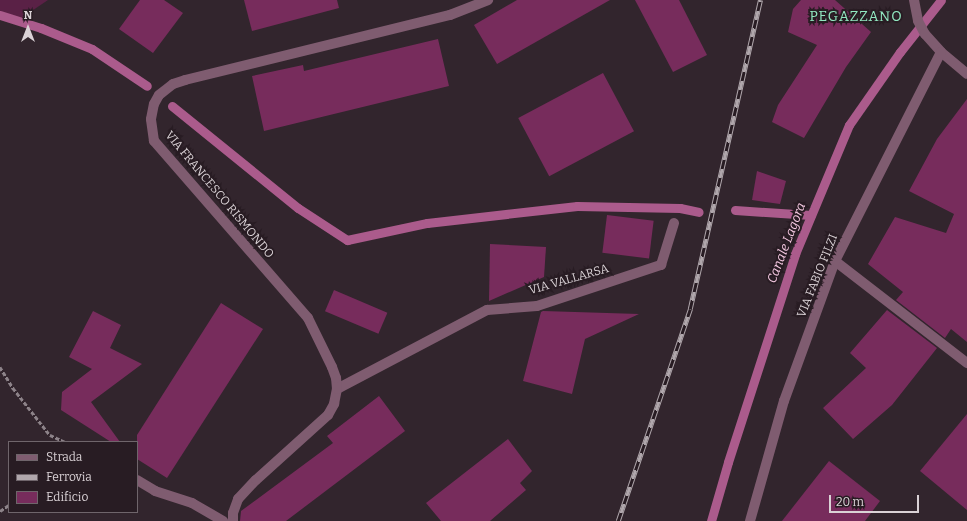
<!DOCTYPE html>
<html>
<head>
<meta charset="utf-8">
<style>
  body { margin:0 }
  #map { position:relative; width:967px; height:521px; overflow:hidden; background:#32252d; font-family:Bitter,serif }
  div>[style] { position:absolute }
  .green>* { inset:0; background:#5a2146 }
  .stream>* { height:9px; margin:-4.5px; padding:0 4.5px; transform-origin:4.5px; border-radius:4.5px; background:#ab5b8c }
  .building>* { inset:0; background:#772c5c; transform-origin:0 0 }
  .path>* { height:2.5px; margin-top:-1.25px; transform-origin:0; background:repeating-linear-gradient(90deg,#8d8389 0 4px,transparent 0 6px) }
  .minor>* { height:10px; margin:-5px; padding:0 5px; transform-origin:5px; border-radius:5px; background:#7f5c70 }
  .rail>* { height:4.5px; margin-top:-2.25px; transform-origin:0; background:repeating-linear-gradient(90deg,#281c23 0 9px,#b0a7ac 0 18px); box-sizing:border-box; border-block:1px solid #b0a7ac }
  span { translate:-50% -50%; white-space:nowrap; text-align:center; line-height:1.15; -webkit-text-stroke:4px #281c23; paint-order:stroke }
  .street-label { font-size:12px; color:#dad2d6 }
  .water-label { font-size:13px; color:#f8cbe4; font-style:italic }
  .quarter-label { font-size:14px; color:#92e8c1; letter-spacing:1px }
  .legend { position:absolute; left:8px; top:441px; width:130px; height:72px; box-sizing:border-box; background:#281c23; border:1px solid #6f656b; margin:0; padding:5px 7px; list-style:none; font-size:12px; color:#dad2d6 }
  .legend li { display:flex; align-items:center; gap:8px; height:20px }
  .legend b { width:20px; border:1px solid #6f656b }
  .north { position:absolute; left:8px; top:8px; width:40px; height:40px; -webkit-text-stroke:3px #281c23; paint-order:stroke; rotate:0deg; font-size:11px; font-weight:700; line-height:16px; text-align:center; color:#dad2d6 }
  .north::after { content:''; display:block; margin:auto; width:14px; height:18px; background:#dad2d6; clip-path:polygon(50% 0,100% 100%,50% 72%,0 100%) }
  .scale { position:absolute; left:829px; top:495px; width:90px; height:18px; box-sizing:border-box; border:2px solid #dad2d6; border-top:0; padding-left:5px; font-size:12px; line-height:14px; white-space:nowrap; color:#dad2d6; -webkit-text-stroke:3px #281c23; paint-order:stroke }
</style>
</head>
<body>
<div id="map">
  <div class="green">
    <i style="clip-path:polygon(0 0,48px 0,14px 23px,0 17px)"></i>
  </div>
  <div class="stream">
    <i style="left:0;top:15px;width:43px;rotate:17.6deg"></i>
    <i style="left:41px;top:28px;width:55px;rotate:22.4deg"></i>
    <i style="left:92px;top:49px;width:66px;rotate:33.9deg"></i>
    <i style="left:172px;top:106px;width:162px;rotate:39deg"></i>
    <i style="left:298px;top:208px;width:59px;rotate:33.1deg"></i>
    <i style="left:347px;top:240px;width:82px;rotate:-12deg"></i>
    <i style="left:427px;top:223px;width:151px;rotate:-6.5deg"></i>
    <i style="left:577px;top:206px;width:103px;rotate:1.1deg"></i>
    <i style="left:680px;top:208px;width:19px;rotate:12deg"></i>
    <i style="left:735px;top:210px;width:76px;rotate:3.8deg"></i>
    <i style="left:711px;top:521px;width:61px;rotate:-73.9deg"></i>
    <i style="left:728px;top:462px;width:219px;rotate:-72.1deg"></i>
    <i style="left:795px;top:254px;width:140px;rotate:-67.3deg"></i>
    <i style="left:849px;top:125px;width:89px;rotate:-55.1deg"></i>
    <i style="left:900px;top:52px;width:66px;rotate:-51.7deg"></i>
  </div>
  <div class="building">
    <i style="clip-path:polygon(140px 0,164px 0,183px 13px,153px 53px,119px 29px)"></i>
    <i style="clip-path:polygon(244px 0,337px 0,339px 8px,252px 31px)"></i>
    <i style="clip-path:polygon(517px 0,610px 0,497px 64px,474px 25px)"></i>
    <i style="clip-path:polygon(635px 0,679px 0,707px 55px,673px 72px)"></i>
    <i style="clip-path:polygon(801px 0,835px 0,871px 32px,846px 67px,804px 138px,772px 122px,778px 105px,817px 45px,788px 32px,793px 9px)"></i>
    <i style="clip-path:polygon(438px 39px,449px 86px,264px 131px,252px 76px,303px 65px,304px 71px)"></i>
    <i style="left:603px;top:73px;width:66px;height:96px;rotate:62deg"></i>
    <i style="clip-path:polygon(967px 99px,967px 342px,951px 329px,945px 338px,896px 300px,903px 292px,868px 264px,895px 217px,946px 233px,954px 214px,909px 191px,937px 139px)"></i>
    <i style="clip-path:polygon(757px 171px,786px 181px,780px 204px,752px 200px)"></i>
    <i style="left:607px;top:215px;width:47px;height:38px;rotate:7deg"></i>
    <i style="clip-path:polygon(490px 244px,546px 247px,544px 277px,489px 301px)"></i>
    <i style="left:334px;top:290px;width:58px;height:23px;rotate:23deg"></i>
    <i style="clip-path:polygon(221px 303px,263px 329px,167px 478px,137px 459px,137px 435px)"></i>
    <i style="clip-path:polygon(887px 310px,937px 348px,892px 405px,853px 439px,823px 408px,866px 368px,850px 353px)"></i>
    <i style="clip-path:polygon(93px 311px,121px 325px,110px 348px,142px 364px,91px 402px,120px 442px,111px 442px,61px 410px,62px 392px,92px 369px,69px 357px)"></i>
    <i style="clip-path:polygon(543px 311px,639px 314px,585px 339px,572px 394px,523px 381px,541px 312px)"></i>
    <i style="clip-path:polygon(379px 396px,405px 431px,286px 521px,240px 521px,241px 511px,333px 443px,327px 436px)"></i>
    <i style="clip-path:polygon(967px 414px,967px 510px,920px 471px)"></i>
    <i style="clip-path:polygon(508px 439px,532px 471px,520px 483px,526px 490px,490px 521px,441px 521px,426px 503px)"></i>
    <i style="clip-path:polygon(829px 461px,880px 501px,865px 521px,782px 521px)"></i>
  </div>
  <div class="path">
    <i style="left:0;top:367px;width:25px;rotate:58deg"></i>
    <i style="left:13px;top:388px;width:60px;rotate:51.8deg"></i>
    <i style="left:50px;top:435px;width:17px;rotate:25deg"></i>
    <i style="left:0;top:511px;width:11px;rotate:-34deg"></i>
  </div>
  <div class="minor">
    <i style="left:914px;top:0;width:21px;rotate:79deg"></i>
    <i style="left:918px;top:21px;width:15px;rotate:62deg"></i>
    <i style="left:925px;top:34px;width:24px;rotate:48deg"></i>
    <i style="left:941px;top:52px;width:34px;rotate:40deg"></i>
    <i style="left:835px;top:261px;width:167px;rotate:37.7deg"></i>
    <i style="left:337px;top:389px;width:170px;rotate:-27.8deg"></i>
    <i style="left:487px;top:310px;width:50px;rotate:-4.6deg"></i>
    <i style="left:537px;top:306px;width:131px;rotate:-18.3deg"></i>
    <i style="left:661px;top:265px;width:44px;rotate:-72.8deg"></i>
    <i style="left:137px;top:480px;width:21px;rotate:31deg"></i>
    <i style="left:155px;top:491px;width:39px;rotate:18deg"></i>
    <i style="left:192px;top:503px;width:36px;rotate:30deg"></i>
    <i style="left:233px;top:521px;width:8px;rotate:-90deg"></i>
    <i style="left:233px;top:513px;width:15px;rotate:-70deg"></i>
    <i style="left:238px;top:499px;width:26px;rotate:-47deg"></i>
    <i style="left:256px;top:480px;width:97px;rotate:-42.1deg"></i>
    <i style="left:328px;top:415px;width:13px;rotate:-61deg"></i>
    <i style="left:334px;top:404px;width:15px;rotate:-79deg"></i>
    <i style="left:337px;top:389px;width:11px;rotate:-95deg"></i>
    <i style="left:336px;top:378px;width:12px;rotate:-110deg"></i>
    <i style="left:332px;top:367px;width:55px;rotate:-116.1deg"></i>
    <i style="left:308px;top:318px;width:235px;rotate:-131deg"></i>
    <i style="left:154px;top:141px;width:22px;rotate:-98deg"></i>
    <i style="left:151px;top:119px;width:15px;rotate:-79deg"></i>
    <i style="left:154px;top:104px;width:10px;rotate:-61deg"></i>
    <i style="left:159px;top:95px;width:18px;rotate:-38deg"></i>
    <i style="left:173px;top:84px;width:13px;rotate:-18deg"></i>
    <i style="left:185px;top:80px;width:273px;rotate:-13.8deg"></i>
    <i style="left:450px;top:15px;width:41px;rotate:-21.5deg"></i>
    <i style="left:750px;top:521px;width:125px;rotate:-74.2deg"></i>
    <i style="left:784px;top:401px;width:149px;rotate:-70deg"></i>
    <i style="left:835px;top:261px;width:234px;rotate:-63.1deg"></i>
  </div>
  <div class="rail">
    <i style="left:618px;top:521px;width:224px;rotate:-71.2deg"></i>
    <i style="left:690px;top:309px;width:317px;rotate:-77.2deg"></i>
  </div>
  <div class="street-label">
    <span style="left:219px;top:195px;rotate:50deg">VIA FRANCESCO RISMONDO</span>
    <span style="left:818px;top:276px;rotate:-68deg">VIA FABIO FILZI</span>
    <span style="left:569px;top:280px;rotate:-16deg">VIA VALLARSA</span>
  </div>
  <div class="water-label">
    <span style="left:787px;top:243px;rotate:-69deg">Canale Lagora</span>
  </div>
  <div class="quarter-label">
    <span style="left:856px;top:17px">PEGAZZANO</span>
  </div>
  <ul class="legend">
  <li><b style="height:5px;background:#7f5c70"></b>Strada</li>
  <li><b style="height:5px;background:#b0a7ac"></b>Ferrovia</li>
  <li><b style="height:11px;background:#772c5c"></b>Edificio</li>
  </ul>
  <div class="north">N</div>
  <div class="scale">20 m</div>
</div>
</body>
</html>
